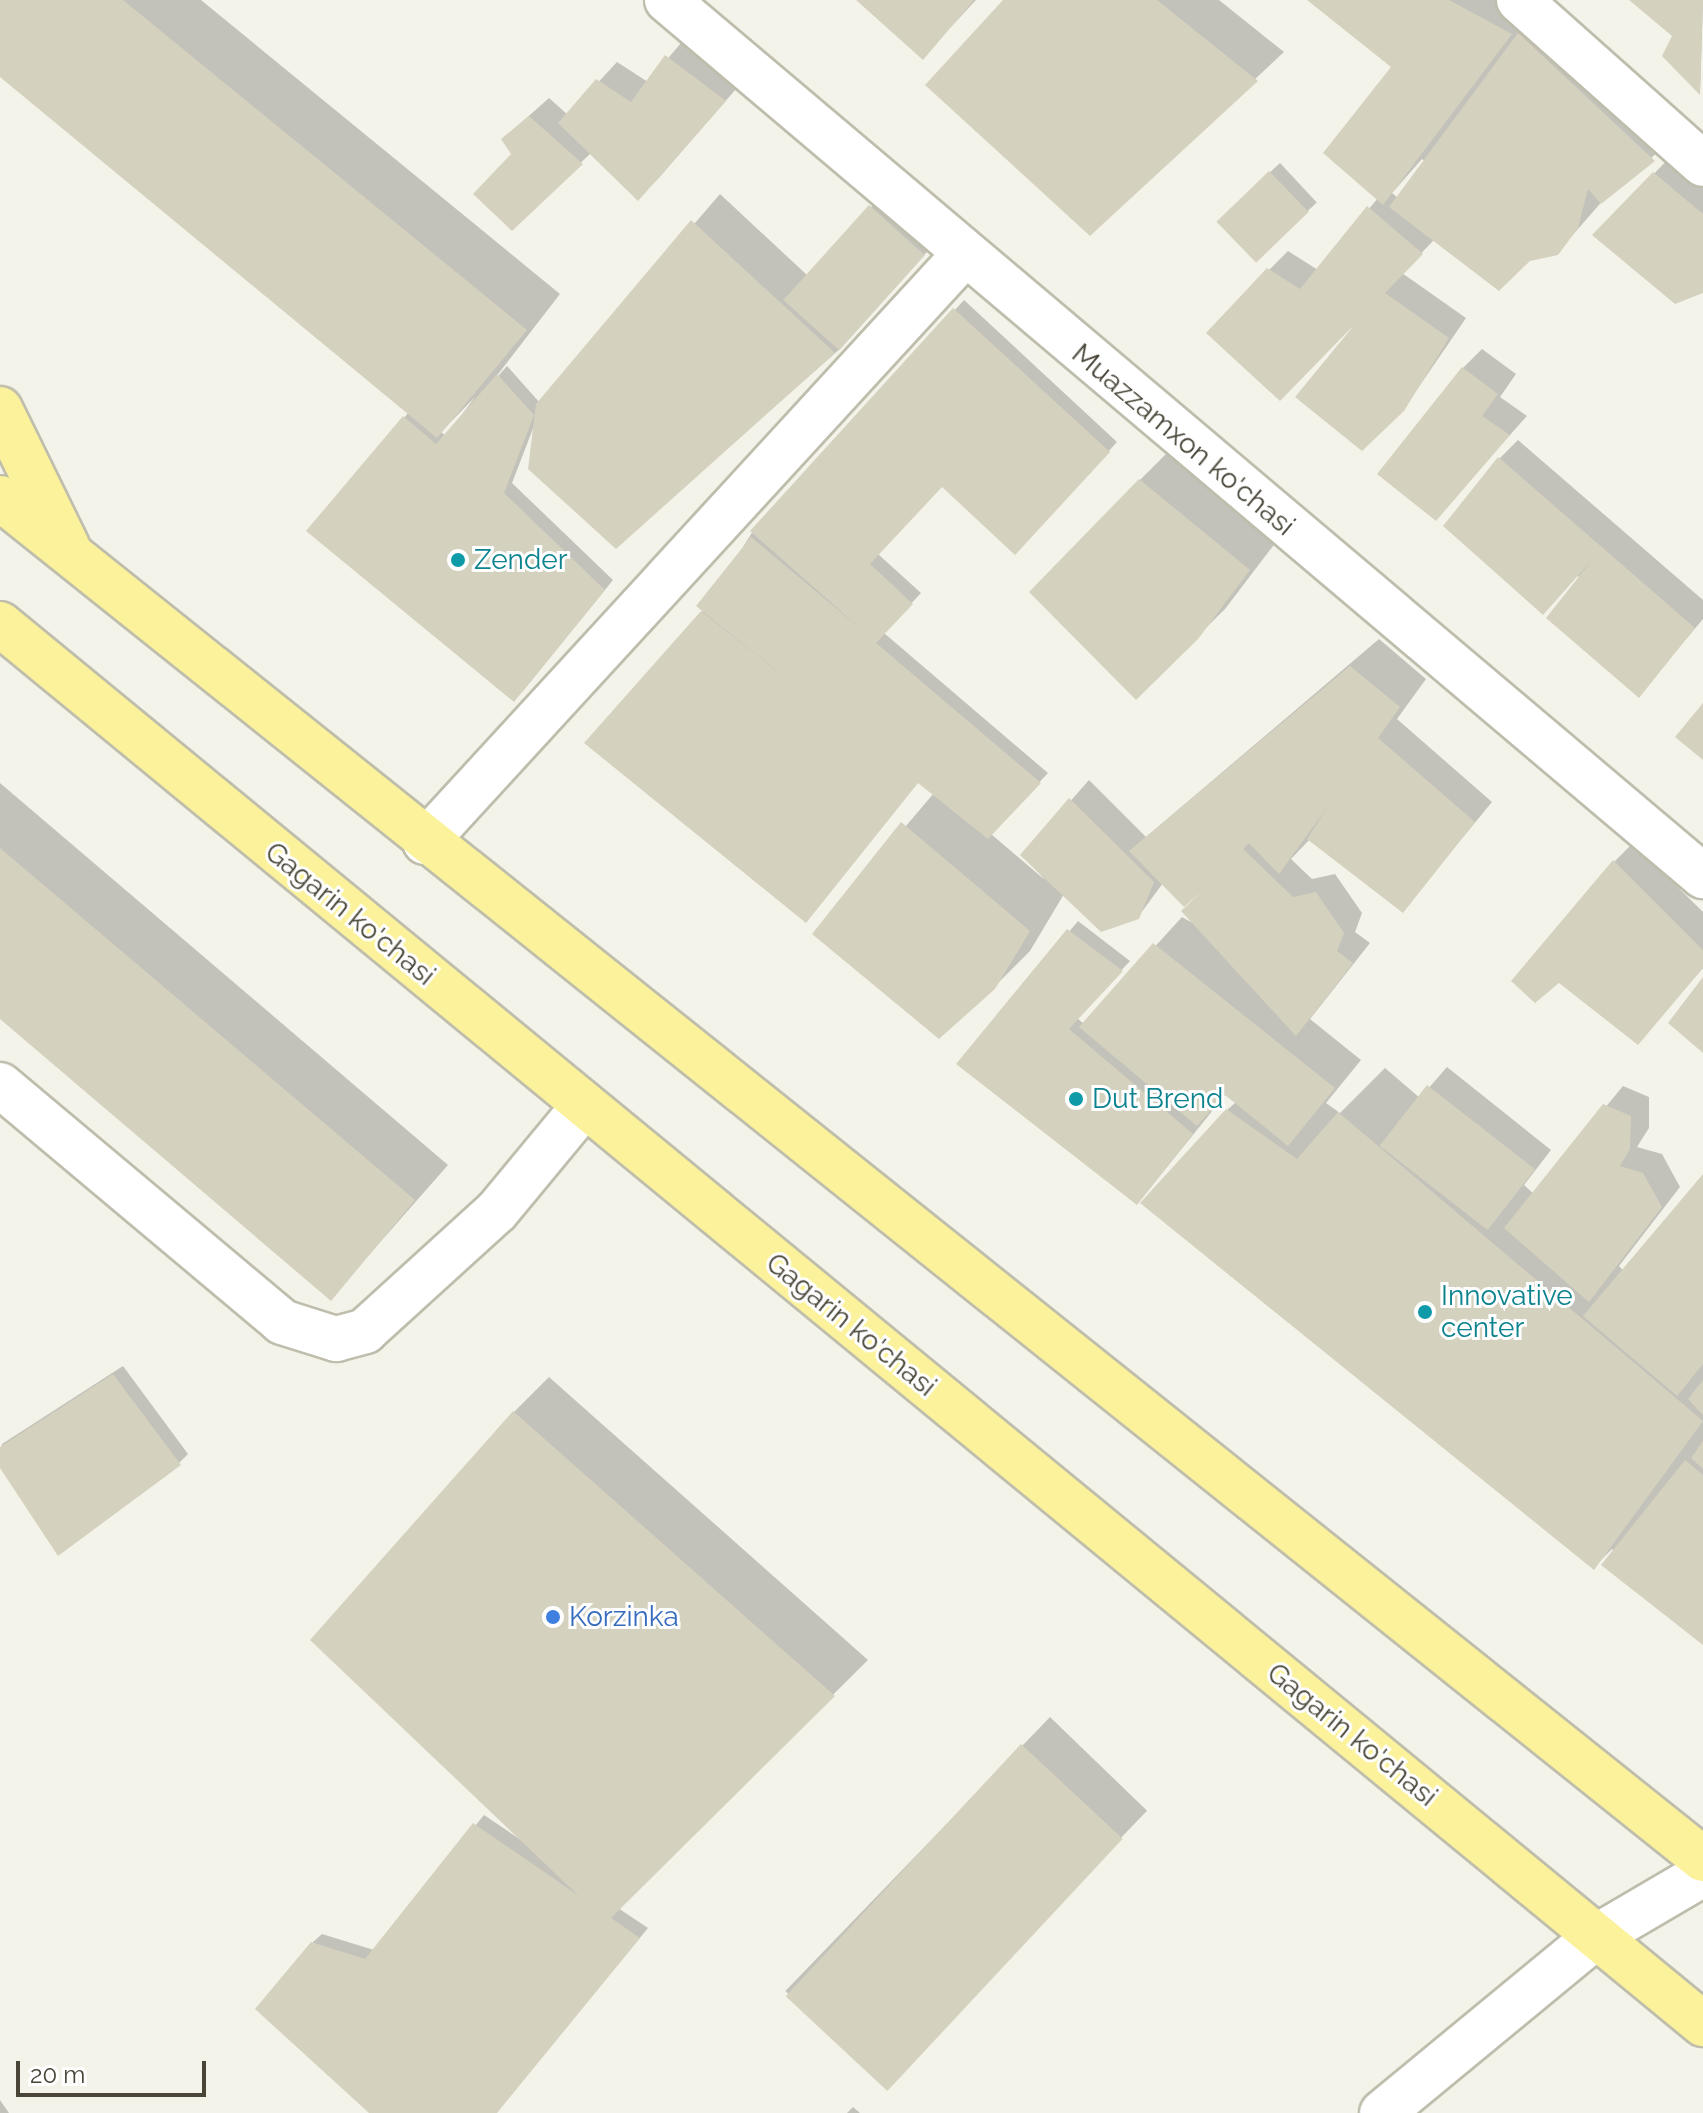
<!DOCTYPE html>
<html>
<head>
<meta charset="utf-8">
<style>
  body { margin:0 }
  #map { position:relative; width:1703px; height:2113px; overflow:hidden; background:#f4f3e9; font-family:Raleway,sans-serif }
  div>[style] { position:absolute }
  .shadow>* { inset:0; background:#0003; transform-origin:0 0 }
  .building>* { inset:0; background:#d5d1bf; transform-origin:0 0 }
  .roads { filter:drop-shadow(2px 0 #bfbdac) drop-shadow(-2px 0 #bfbdac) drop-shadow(0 2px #bfbdac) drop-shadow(0 -2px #bfbdac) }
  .minor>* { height:44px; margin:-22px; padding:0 22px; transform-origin:22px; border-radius:22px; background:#fff }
  .major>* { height:44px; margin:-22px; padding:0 22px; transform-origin:22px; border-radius:22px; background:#fbf29b }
  .dots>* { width:22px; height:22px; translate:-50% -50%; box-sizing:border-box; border:4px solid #fff; border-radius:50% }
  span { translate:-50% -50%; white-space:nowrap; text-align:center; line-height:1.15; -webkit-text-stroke:6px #fff; paint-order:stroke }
  .street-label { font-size:28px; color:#484538 }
  .culture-label { font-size:28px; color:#0d838f }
  .left { translate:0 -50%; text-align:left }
  .shop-label { font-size:28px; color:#366cbe }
  .scale { position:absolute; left:16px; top:2061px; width:190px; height:36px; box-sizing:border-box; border:4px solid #484538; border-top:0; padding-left:10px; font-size:24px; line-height:28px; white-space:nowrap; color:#484538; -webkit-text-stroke:6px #fff; paint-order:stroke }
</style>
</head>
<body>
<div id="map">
  <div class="shadow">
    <i style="clip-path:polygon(evenodd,0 0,201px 0,560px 294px,485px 391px,507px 366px,540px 403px,720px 194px,807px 275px,890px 187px,942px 235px,841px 348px,616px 546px,534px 426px,512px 483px,613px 580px,523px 691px,309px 530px,409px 412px,0 74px,0 0,475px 397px,446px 436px,441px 432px,475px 397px)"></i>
    <i style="clip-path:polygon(859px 0,976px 0,923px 57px)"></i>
    <i style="clip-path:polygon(1006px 0,1219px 0,1284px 52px,1090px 233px)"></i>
    <i style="clip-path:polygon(evenodd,1310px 0,1527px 0,1681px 132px,1605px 198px,1557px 253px,1434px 240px,1402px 273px,1466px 318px,1403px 410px,1353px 328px,1269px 270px,1288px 251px,1318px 270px,1378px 198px,1394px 67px,1310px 0,1422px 159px,1425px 161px,1398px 198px,1392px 193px,1422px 159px)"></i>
    <i style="clip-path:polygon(1632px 0,1703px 0,1700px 92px,1664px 55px,1675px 36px)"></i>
    <i style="clip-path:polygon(686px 37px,743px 81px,657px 180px,638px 198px,591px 153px,512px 228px,514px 154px,503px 139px,549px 98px,568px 115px,617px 62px,648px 82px)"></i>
    <i style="clip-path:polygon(1673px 154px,1703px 180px,1703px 291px,1595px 235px)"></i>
    <i style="left:1280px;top:163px;width:54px;height:84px;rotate:47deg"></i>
    <i style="clip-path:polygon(964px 300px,1117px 442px,1024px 544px,942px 484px,878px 554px,921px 593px,884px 633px,1048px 773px,991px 834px,1045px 880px,1023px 855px,1089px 780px,1146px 837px,1379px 639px,1426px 679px,1397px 719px,1492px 802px,1403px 910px,1310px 839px,1291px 859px,1312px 879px,1335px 874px,1362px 913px,1355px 932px,1370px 943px,1310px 1019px,1361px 1060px,1326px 1103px,1340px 1113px,1385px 1068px,1420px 1098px,1447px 1067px,1551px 1150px,1524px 1185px,1534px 1194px,1623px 1086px,1649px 1097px,1649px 1128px,1637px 1147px,1662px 1154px,1680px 1187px,1619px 1266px,1624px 1271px,1703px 1177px,1703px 1642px,1612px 1549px,1594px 1567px,1227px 1110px,1236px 1102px,1226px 1094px,1146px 1193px,959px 1063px,1078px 921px,1130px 961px,1077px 1018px,1084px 1024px,1182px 917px,1198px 926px,1184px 911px,1249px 840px,1163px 883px,1138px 917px,1064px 894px,1030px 951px,994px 987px,814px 934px,934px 793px,919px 781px,587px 743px,704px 610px,753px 531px)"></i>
    <i style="clip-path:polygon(1482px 349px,1516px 374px,1500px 397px,1527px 416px,1436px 518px,1463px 368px)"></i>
    <i style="clip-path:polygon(1518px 440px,1703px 600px,1703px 619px,1639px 695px,1580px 579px,1499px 459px)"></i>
    <i style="clip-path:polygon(1168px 452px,1276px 542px,1225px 609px,1136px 697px,1140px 480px)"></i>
    <i style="clip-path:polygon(0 783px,448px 1165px,331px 1298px,0 1017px)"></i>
    <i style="clip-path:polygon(1633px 843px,1703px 912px,1703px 968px,1637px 1043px,1614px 862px)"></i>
    <i style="clip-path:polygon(123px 1366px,188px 1454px,179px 1463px,0 1464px,2px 1444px)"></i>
    <i style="clip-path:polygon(549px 1377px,868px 1660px,618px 1908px,648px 1928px,496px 2113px,372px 2113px,312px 1943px,322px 1934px,374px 1950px,484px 1815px,527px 1844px,514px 1412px)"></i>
    <i style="left:1050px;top:1717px;width:135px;height:381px;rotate:44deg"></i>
    <i style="clip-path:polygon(0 2100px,9px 2113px,0 2113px)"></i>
    <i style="clip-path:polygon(853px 2107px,860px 2113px,847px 2113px)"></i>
  </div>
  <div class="building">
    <i style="clip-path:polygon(0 0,123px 0,527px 330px,437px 438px,0 77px)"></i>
    <i style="clip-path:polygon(856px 0,974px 0,923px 60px)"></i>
    <i style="clip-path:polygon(1003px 0,1157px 0,1258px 81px,1090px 236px,925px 85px)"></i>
    <i style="clip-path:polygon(1307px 0,1449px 0,1512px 34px,1383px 205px,1323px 153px,1391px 67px)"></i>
    <i style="clip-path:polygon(1629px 0,1703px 0,1700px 95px,1662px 56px,1672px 36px)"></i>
    <i style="clip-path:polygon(1518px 33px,1655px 161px,1601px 204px,1588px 189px,1578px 228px,1558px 255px,1530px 261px,1499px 291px,1389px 207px)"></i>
    <i style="clip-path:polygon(665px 55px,726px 101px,638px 201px,558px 123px,596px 79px,631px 102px)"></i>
    <i style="clip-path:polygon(529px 116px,583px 164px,512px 231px,473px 194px,511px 154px,501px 139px)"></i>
    <i style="left:1269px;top:171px;width:57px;height:73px;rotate:46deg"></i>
    <i style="clip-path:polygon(1653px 172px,1703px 214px,1703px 293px,1675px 304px,1592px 235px)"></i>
    <i style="left:869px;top:205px;width:75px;height:128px;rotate:42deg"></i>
    <i style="clip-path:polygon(1367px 206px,1423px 254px,1385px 293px,1449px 338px,1404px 411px,1362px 451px,1295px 397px,1355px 324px,1280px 401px,1206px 333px,1267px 268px,1300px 289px)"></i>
    <i style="clip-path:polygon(691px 220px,835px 353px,616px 549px,528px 469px,536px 404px)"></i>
    <i style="clip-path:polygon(953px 308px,1110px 452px,1015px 555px,942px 487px,870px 564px,913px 604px,876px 643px,1041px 783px,988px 839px,918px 783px,806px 923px,584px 743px,701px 611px,803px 692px,696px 606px,751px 537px,861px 629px,750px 531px)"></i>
    <i style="clip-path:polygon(1462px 367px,1498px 394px,1482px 416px,1510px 435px,1436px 521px,1377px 474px)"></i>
    <i style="clip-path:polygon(497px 374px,534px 415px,504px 493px,605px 590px,514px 702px,306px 531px,403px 416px,436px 444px)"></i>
    <i style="clip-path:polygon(1498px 457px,1695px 628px,1639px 698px,1546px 618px,1592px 560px,1543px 615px,1443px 526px)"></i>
    <i style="clip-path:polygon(1139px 479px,1250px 570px,1198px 639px,1136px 700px,1029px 592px)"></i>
    <i style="clip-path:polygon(1350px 666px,1400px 707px,1378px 738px,1475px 822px,1403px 913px,1307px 839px,1326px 809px,1279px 874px,1249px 843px,1243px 849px,1293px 897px,1316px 892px,1344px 933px,1337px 951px,1353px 963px,1296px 1036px,1181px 911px,1202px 891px,1184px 907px,1129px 851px)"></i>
    <i style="clip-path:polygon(1703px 703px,1703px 760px,1675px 737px)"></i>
    <i style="clip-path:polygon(1069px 798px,1154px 882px,1139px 919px,1101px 932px,1020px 855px)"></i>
    <i style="clip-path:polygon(901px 822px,1030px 931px,995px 989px,939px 1039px,812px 934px)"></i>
    <i style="clip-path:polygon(0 848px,415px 1200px,331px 1301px,0 1019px)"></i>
    <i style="clip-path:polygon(1613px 860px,1703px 950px,1703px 968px,1638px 1045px,1559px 983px,1535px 1003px,1511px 981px)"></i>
    <i style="clip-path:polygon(1067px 929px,1123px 971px,1069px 1029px,1193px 1134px,1137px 1205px,956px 1064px)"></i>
    <i style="clip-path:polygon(1153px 943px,1335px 1088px,1288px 1146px,1225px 1095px,1197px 1126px,1079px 1027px)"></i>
    <i style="clip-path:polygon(1703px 977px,1703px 1053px,1668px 1023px)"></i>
    <i style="left:1427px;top:1085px;width:137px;height:77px;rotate:38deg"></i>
    <i style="clip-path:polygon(1603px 1104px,1631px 1116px,1630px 1149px,1620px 1166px,1643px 1173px,1662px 1207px,1589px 1302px,1504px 1228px)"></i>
    <i style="clip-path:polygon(1226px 1109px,1297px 1159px,1338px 1112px,1703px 1421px,1594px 1570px,1140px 1203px)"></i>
    <i style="clip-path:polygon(1703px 1174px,1703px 1364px,1677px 1396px,1583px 1316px)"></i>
    <i style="clip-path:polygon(113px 1374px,181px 1465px,58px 1556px,0 1468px,0 1447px)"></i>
    <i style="clip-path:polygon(1703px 1380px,1703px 1415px,1688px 1399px)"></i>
    <i style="clip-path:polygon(513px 1411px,835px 1696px,611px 1918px,640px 1938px,497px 2113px,369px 2113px,255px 2009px,311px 1942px,365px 1959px,473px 1823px,579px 1896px,310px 1640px)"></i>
    <i style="clip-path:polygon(1703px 1441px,1703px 1469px,1691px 1458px)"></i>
    <i style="clip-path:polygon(1685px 1460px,1703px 1475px,1703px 1645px,1601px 1565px)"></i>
    <i style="left:1021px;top:1744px;width:139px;height:345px;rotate:43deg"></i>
  </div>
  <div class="roads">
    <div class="minor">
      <i style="left:667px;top:0;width:1357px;rotate:40.22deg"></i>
      <i style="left:1519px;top:0;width:246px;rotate:41.7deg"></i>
      <i style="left:425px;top:842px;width:796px;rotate:-47.45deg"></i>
      <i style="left:0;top:1085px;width:368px;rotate:40deg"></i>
      <i style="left:282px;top:1322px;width:57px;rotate:17.5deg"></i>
      <i style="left:336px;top:1339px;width:30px;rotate:-15deg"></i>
      <i style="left:365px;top:1331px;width:178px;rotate:-42.3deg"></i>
      <i style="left:497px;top:1211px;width:136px;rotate:-50.4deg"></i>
      <i style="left:1382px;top:2113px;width:275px;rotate:-39.5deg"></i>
      <i style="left:1594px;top:1938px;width:126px;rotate:-30.4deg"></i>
    </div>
    <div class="major">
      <i style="left:0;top:409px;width:153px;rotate:63.9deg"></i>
      <i style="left:0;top:498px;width:2180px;rotate:38.63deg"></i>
      <i style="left:0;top:624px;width:2205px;rotate:39.42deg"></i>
    </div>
  </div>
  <div class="dots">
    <i style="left:458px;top:560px;background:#0f9aa8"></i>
    <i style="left:1076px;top:1099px;background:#0f9aa8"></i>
    <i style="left:1425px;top:1312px;background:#0f9aa8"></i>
    <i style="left:553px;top:1617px;background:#3f7fe0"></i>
  </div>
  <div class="street-label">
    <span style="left:1183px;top:440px;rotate:40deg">Muazzamxon ko'chasi</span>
    <span style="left:350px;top:914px;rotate:39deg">Gagarin ko'chasi</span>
    <span style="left:851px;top:1325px;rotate:39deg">Gagarin ko'chasi</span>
    <span style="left:1352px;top:1735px;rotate:39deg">Gagarin ko'chasi</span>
  </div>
  <div class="culture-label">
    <span class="left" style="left:474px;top:560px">Zender</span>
    <span class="left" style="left:1092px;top:1099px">Dut Brend</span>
    <span class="left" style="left:1441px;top:1312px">Innovative<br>center</span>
  </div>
  <div class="shop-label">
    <span class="left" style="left:569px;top:1617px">Korzinka</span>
  </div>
  <div class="scale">20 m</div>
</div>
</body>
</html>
